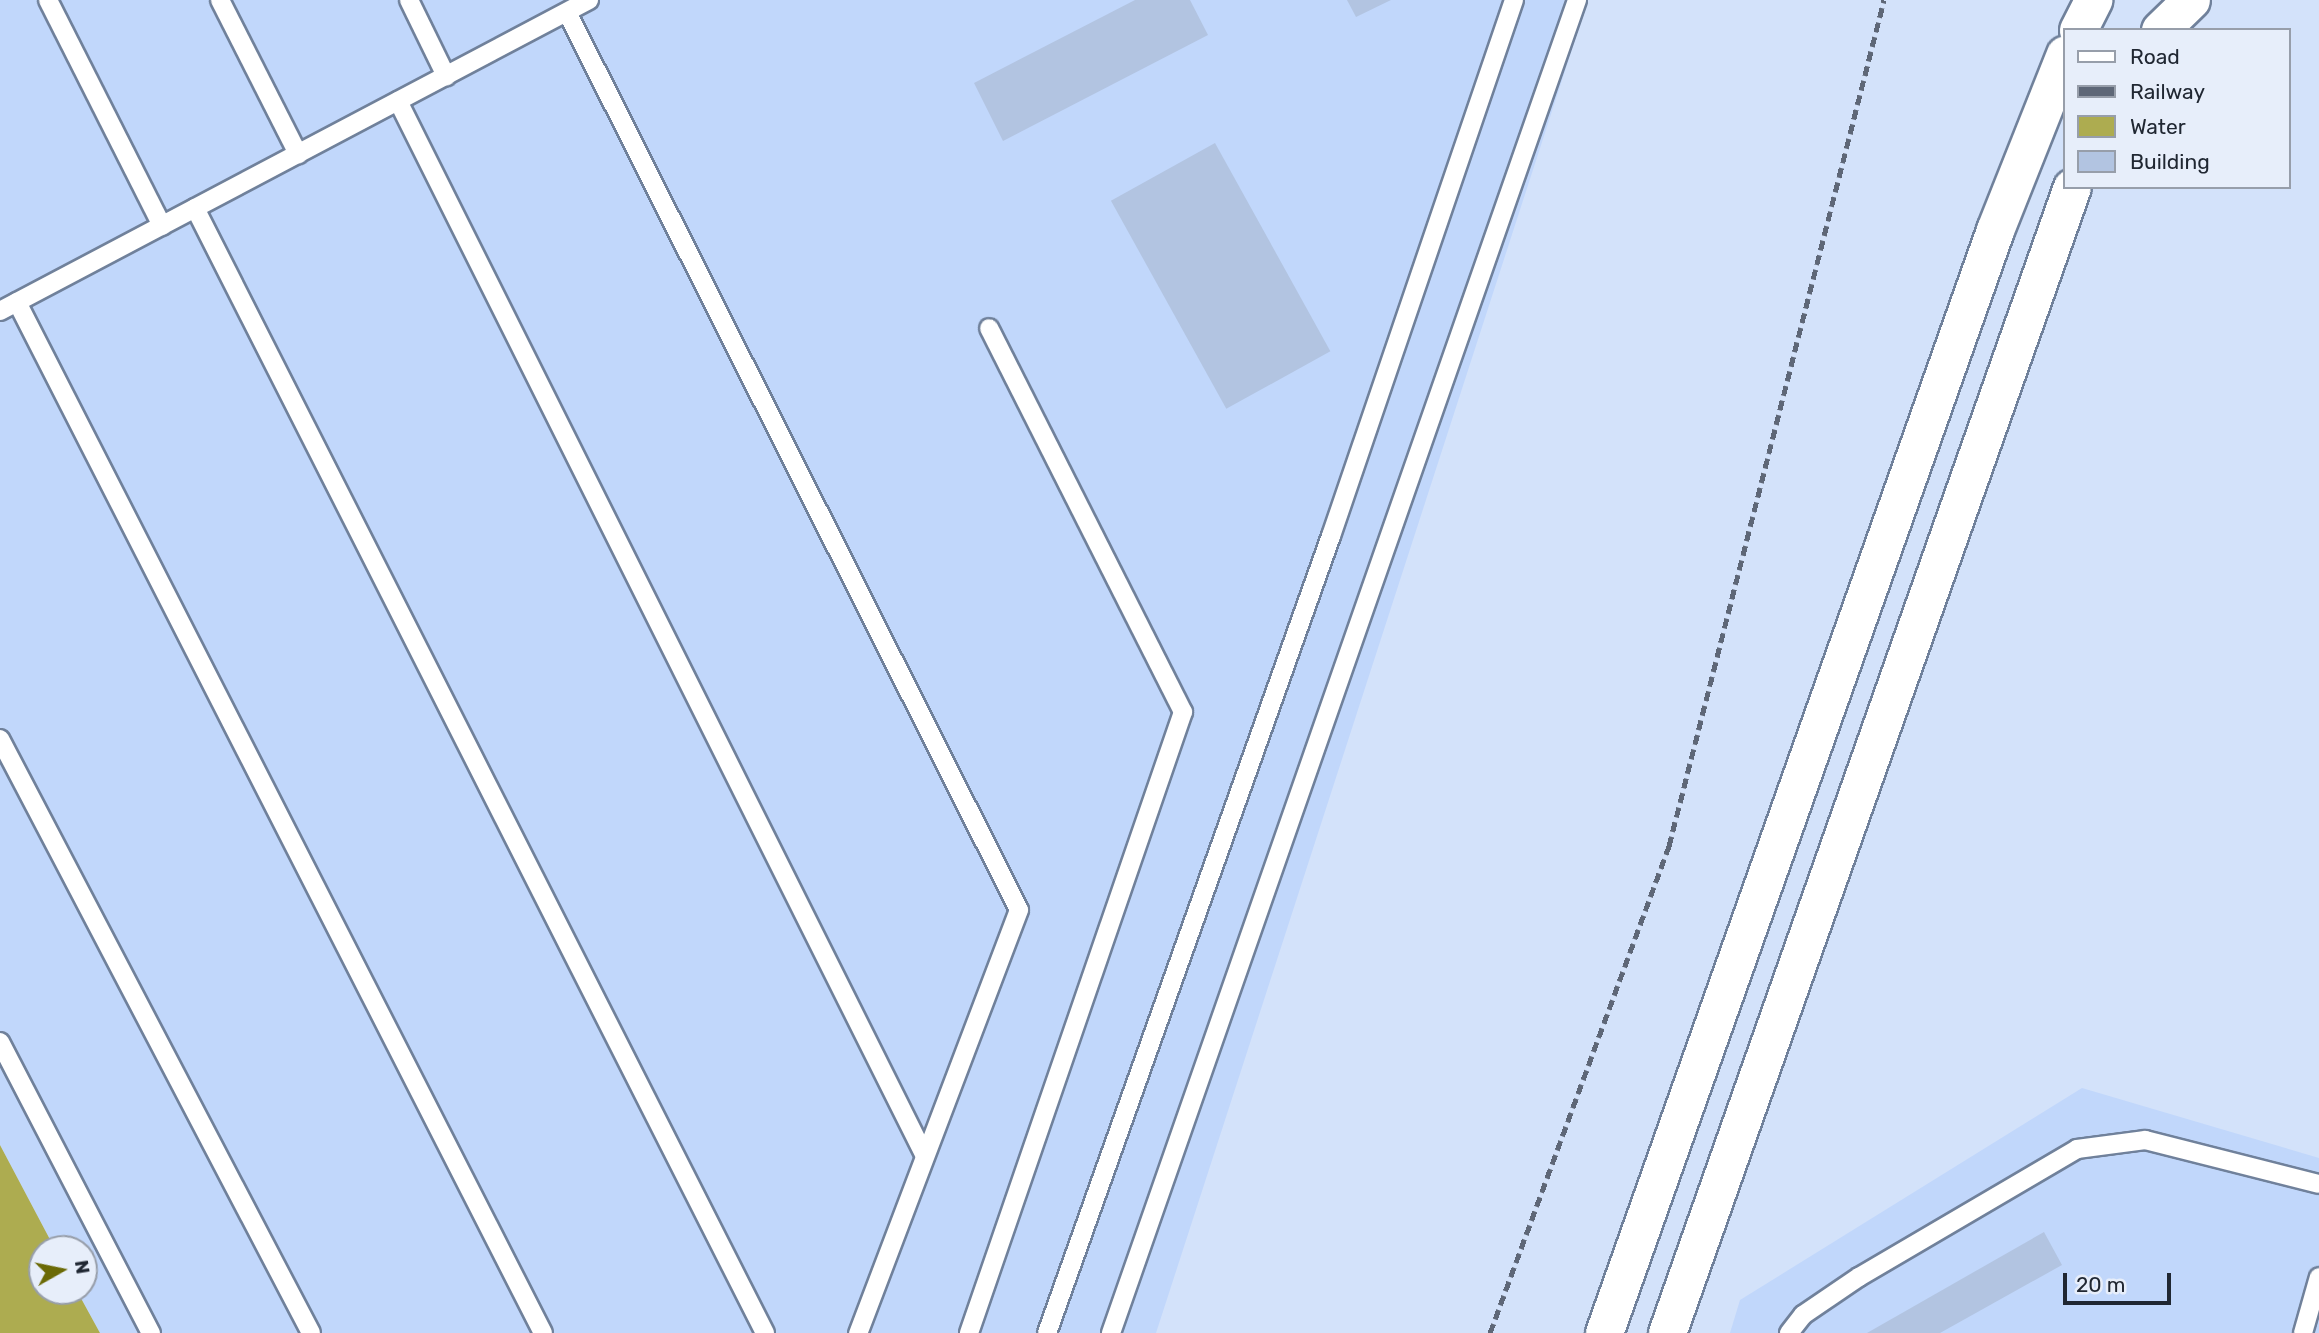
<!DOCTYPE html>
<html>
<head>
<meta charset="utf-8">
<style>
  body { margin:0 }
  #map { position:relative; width:2319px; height:1333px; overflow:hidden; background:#d3e2fa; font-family:Rubik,sans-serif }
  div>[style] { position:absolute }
  .built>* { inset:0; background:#c1d7fb }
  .water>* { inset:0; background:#adac50 }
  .building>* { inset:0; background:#b2c4e1; transform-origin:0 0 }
  .roads { filter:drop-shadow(2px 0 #70819b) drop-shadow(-2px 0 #70819b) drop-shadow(0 2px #70819b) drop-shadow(0 -2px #70819b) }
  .lane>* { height:18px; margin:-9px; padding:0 9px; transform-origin:9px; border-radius:9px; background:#fff }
  .street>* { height:37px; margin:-18.5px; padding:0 18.5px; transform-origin:18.5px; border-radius:18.5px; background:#fff }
  .rail>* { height:5px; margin-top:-2.5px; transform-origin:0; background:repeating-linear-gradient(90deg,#5e6777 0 10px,transparent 0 15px) }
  span { translate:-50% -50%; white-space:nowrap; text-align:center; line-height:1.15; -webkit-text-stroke:5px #e7eefa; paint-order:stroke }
  .legend { position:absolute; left:2063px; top:28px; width:228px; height:161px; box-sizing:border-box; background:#e7eefa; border:2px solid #979eaa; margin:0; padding:9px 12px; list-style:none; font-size:21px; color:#202732 }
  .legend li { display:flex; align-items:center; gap:14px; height:35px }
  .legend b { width:35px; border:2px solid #979eaa }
  .north { position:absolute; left:28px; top:1235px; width:70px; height:70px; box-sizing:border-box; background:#e7eefa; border:2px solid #979eaa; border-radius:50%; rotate:81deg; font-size:19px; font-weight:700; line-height:28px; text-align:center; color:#202732 }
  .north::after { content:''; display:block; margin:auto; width:24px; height:32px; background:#6b6a06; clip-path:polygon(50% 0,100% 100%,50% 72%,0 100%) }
  .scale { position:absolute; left:2063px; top:1273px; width:108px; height:32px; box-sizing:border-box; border:4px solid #202732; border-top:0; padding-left:9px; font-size:21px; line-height:24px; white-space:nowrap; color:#202732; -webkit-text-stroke:5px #e7eefa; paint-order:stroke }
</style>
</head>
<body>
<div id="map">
  <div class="built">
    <i style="clip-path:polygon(0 0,1588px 0,1156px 1333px,100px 1333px,77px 1291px,84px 1291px,84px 1249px,55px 1249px,0 1145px)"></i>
    <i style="clip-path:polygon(2082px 1088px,2319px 1158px,2319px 1333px,1730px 1333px,1740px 1300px)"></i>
  </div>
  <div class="water">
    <i style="clip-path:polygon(0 1145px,55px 1249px,42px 1249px,42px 1291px,77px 1291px,100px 1333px,0 1333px)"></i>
  </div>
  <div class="building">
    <i style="clip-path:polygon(1135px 0,1190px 0,1208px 35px,1003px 141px,974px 83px)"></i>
    <i style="clip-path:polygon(1347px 0,1391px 0,1356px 17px)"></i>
    <i style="left:1215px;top:143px;width:238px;height:119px;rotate:61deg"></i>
    <i style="clip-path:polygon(2044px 1232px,2062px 1265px,1940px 1333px,1867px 1333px)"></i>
  </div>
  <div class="roads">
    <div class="lane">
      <i style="left:48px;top:0;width:253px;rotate:63.2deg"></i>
      <i style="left:220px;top:0;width:173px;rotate:63.1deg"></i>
      <i style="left:409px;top:0;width:85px;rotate:64deg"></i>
      <i style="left:567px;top:12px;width:1005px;rotate:63.28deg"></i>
      <i style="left:1019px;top:910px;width:453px;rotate:110.8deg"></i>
      <i style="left:398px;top:101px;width:1179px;rotate:63.46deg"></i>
      <i style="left:195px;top:208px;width:1261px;rotate:63.13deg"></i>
      <i style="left:17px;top:302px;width:1157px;rotate:62.97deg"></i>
      <i style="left:0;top:311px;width:666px;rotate:-27.83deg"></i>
      <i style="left:0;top:739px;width:670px;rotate:62.36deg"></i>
      <i style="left:0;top:1042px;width:328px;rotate:62.6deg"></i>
      <i style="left:969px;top:1333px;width:657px;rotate:-70.99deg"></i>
      <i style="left:1183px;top:712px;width:430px;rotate:-116.8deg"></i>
      <i style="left:1047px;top:1333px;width:846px;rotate:-70.39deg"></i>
      <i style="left:1331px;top:536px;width:566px;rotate:-71.15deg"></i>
      <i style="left:1111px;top:1333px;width:1412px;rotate:-70.73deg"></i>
      <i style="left:1789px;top:1333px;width:23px;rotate:-52deg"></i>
      <i style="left:1803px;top:1315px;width:68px;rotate:-34.2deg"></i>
      <i style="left:1859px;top:1277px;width:253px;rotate:-30.4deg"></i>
      <i style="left:2077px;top:1149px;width:69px;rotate:-7.5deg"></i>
      <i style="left:2145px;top:1140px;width:179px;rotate:14.2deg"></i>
      <i style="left:2303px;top:1333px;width:58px;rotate:-74.1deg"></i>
    </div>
    <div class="street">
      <i style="left:2078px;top:30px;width:34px;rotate:-63deg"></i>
      <i style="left:2160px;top:30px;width:43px;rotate:-44.1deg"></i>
      <i style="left:1604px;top:1333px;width:1170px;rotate:-70.48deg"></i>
      <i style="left:1995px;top:230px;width:189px;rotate:-68.3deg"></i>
      <i style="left:1667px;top:1333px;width:1215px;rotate:-70.54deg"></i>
    </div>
  </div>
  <div class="rail">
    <i style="left:1490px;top:1333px;width:519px;rotate:-69.82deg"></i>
    <i style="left:1669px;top:846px;width:873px;rotate:-75.74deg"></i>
  </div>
  <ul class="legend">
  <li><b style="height:9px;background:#fff"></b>Road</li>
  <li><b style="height:9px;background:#5e6777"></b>Railway</li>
  <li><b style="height:19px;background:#adac50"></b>Water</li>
  <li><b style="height:19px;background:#b2c4e1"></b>Building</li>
  </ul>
  <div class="north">N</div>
  <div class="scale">20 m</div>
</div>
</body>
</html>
